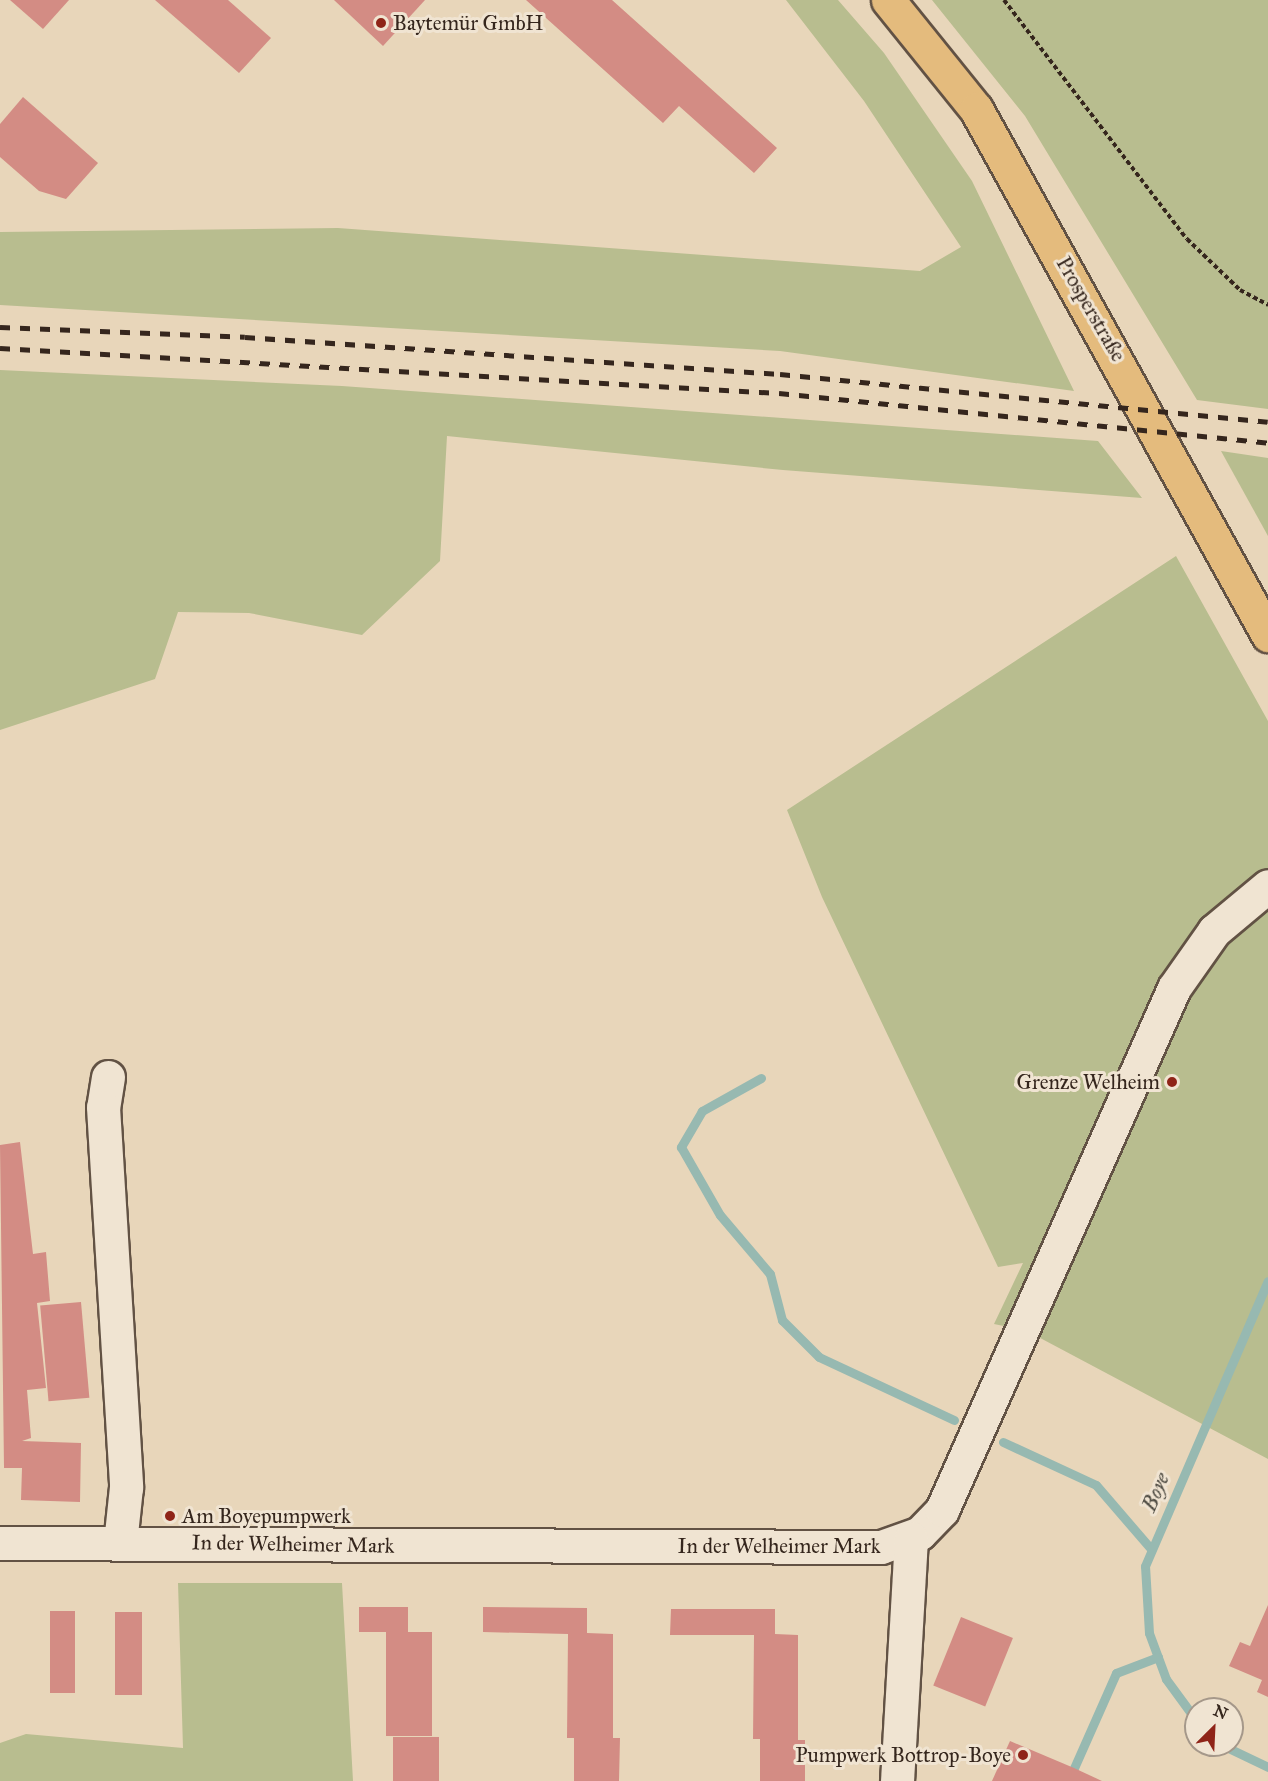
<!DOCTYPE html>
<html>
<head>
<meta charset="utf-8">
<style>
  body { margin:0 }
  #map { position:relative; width:1268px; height:1781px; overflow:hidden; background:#e8d6ba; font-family:"IM FELL Great Primer",serif }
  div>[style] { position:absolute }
  .green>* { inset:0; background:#b8bd8f }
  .stream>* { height:9px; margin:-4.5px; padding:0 4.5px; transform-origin:4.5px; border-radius:4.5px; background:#97b9b1 }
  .building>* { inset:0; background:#d38c84; transform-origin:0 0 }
  .path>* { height:4px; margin-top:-2px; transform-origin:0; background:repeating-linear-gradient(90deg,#35261d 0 4.5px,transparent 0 7.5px) }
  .roads { filter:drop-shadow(2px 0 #625244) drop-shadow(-2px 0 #625244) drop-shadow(0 2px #625244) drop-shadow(0 -2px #625244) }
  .minor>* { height:33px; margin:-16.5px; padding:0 16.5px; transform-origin:16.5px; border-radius:16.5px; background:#f0e4d2 }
  .major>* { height:33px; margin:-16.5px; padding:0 16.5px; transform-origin:16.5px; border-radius:16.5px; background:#e4bb7d }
  .rail>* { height:4.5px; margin-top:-2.25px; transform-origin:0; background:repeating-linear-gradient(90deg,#35261d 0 10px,transparent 0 20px) }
  .dots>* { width:16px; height:16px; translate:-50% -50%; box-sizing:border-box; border:3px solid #f0e4d2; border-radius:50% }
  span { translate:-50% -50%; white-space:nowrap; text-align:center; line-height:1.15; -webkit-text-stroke:6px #f0e4d2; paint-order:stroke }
  .poi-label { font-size:21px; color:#35261d }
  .left { translate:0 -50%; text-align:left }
  .right { translate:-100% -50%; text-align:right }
  .street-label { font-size:21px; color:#35261d }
  .water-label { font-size:22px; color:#4e4b42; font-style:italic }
  .north { position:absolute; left:1184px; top:1697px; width:60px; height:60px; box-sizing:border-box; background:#f0e4d2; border:2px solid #a5988a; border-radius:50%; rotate:24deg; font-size:16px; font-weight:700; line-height:24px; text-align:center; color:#35261d }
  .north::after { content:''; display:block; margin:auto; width:21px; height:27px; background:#8f2418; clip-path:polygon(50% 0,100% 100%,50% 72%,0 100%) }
</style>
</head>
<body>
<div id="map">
  <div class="green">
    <i style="clip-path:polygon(786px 0,838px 0,884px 53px,972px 181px,1074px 391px,780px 351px,0 305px,0 232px,338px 228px,920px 271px,961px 247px,864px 101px)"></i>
    <i style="clip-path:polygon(932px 0,1268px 0,1268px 409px,1197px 400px,1025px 116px)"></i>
    <i style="clip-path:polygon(0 370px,342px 386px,1098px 441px,1142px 498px,783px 470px,447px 436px,440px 561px,362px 635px,249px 613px,178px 612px,155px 679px,0 730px)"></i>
    <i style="clip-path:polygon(1221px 451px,1268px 458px,1268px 536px)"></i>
    <i style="clip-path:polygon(1176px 556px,1268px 721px,1268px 1459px,1027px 1331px,994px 1324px,1023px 1263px,998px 1267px,822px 897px,787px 810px)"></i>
    <i style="clip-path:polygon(178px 1583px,342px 1583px,353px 1781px,0 1781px,0 1743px,26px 1734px,183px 1748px)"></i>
  </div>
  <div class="stream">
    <i style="left:761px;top:1078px;width:68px;rotate:150.8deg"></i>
    <i style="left:702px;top:1111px;width:42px;rotate:120.3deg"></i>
    <i style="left:681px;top:1147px;width:78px;rotate:60.2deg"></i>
    <i style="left:720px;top:1215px;width:77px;rotate:49.7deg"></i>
    <i style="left:770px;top:1274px;width:48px;rotate:75.4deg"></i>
    <i style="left:782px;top:1320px;width:52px;rotate:45deg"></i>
    <i style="left:819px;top:1357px;width:149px;rotate:25deg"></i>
    <i style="left:1003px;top:1442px;width:102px;rotate:24.8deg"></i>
    <i style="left:1096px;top:1485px;width:84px;rotate:49.3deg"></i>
    <i style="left:1196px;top:1720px;width:51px;rotate:-126.2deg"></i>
    <i style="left:1166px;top:1679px;width:49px;rotate:-110.3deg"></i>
    <i style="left:1149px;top:1633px;width:67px;rotate:-93.4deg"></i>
    <i style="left:1145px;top:1566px;width:310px;rotate:-66.7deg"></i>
    <i style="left:1222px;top:1745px;width:51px;rotate:25.6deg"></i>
    <i style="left:1074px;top:1768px;width:104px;rotate:-66.1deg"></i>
    <i style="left:1116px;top:1673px;width:45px;rotate:-20.9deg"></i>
  </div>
  <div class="building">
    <i style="clip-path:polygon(10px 0,69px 0,43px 29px)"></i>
    <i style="clip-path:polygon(155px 0,228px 0,271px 38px,239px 73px)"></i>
    <i style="clip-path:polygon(334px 0,425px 0,383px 46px)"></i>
    <i style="clip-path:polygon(526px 0,612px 0,777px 148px,754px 173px,679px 106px,663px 123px)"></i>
    <i style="clip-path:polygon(23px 97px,98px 163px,66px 199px,39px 191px,0 157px,0 124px)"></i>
    <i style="clip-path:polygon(20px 1142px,33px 1254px,46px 1252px,50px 1301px,37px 1303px,46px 1388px,27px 1390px,31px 1438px,22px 1441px,81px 1443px,80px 1502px,21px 1500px,22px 1468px,4px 1468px,0 1145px)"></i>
    <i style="left:81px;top:1302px;width:96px;height:41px;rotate:85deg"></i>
    <i style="clip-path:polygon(1268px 1605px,1268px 1697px,1257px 1692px,1262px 1680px,1229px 1666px,1240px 1642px,1250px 1646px)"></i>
    <i style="clip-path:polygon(359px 1607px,408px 1607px,408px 1632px,432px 1632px,432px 1736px,386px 1736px,386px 1632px,359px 1632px)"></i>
    <i style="clip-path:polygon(483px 1607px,587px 1608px,587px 1633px,613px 1634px,613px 1738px,620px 1738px,619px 1781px,574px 1781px,574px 1738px,567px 1738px,568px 1634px,483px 1632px)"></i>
    <i style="clip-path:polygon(671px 1609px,775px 1609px,775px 1634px,798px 1635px,798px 1740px,805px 1740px,805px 1781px,760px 1781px,760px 1739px,753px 1739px,754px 1635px,670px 1635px)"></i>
    <i style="left:50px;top:1611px;width:25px;height:82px"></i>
    <i style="left:115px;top:1612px;width:27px;height:83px"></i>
    <i style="left:961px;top:1617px;width:56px;height:74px;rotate:22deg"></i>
    <i style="left:393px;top:1737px;width:46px;height:44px"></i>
    <i style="clip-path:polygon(1010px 1741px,1074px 1768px,1102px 1781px,992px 1781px)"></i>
  </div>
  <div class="path">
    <i style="left:1004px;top:0;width:301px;rotate:52.6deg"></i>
    <i style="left:1187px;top:239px;width:74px;rotate:43.9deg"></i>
    <i style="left:1240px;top:290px;width:32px;rotate:28deg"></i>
  </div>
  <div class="roads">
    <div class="minor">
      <i style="left:108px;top:1077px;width:30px;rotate:99deg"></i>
      <i style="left:103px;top:1107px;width:381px;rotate:86.5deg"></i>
      <i style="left:126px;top:1487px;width:56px;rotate:96.1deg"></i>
      <i style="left:0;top:1543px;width:881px;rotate:0.26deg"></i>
      <i style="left:881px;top:1547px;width:41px;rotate:-19.7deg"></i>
      <i style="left:920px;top:1533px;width:32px;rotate:-46deg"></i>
      <i style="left:942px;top:1510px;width:571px;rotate:-66.04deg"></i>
      <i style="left:1174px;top:988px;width:70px;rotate:-54.9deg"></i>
      <i style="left:1214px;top:931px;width:70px;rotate:-39.8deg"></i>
      <i style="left:897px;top:1781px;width:243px;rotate:-86.7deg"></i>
    </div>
    <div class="major">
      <i style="left:888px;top:0;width:140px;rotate:51.1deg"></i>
      <i style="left:976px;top:109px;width:602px;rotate:60.96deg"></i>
    </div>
  </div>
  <div class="rail">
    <i style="left:0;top:327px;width:245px;rotate:2.3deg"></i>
    <i style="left:245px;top:337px;width:536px;rotate:3.96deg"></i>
    <i style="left:780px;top:374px;width:490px;rotate:5.6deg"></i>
    <i style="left:0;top:348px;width:780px;rotate:3.31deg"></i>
    <i style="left:779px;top:393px;width:492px;rotate:5.8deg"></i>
  </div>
  <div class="dots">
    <i style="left:381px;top:23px;background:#8f2418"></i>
    <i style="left:1172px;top:1082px;background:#8f2418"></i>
    <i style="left:170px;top:1516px;background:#8f2418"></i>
    <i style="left:1023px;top:1755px;background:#8f2418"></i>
  </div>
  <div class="poi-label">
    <span class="left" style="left:393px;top:23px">Baytemür GmbH</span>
    <span class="right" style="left:1160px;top:1082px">Grenze Welheim</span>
    <span class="left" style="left:182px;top:1516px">Am Boyepumpwerk</span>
    <span class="right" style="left:1011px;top:1755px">Pumpwerk Bottrop-Boye</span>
  </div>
  <div class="street-label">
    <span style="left:1091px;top:309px;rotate:60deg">Prosperstraße</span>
    <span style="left:293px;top:1544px;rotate:1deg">In der Welheimer Mark</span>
    <span style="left:779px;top:1546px">In der Welheimer Mark</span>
  </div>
  <div class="water-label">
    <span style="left:1155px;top:1492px;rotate:-67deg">Boye</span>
  </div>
  <div class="north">N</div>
</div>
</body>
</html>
